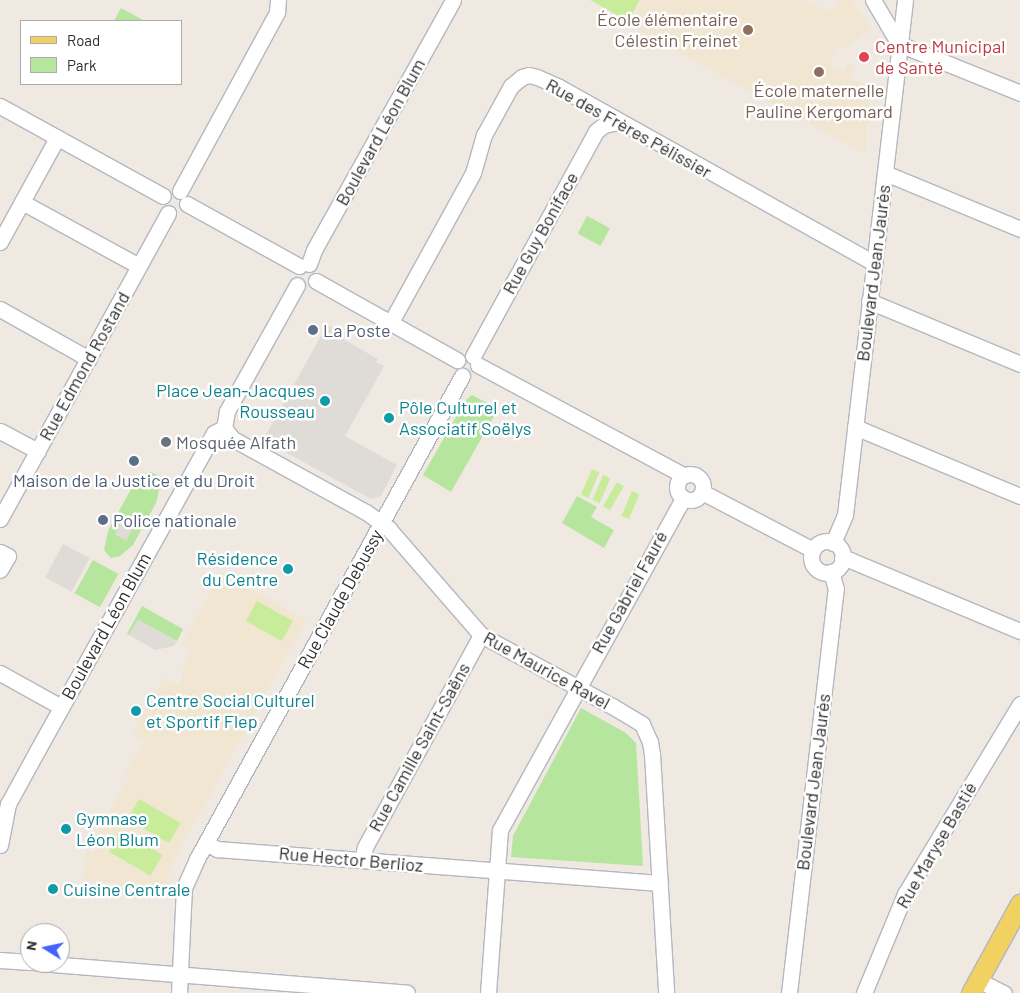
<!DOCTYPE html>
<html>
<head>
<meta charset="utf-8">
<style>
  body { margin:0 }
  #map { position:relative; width:1020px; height:993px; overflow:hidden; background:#efe9e1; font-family:Barlow,sans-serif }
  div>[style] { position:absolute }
  .education>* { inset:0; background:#f0e6d1 }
  .green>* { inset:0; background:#b6e59e; transform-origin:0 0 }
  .pitch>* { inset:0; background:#c9ec9a; transform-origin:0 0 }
  .plaza>* { inset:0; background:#dfdcd8; transform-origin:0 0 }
  .roads { filter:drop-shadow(1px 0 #b4b7c1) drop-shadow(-1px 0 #b4b7c1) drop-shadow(0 1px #b4b7c1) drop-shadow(0 -1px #b4b7c1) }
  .minor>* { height:15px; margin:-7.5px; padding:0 7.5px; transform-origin:7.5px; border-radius:7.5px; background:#fff }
  .minor>.ring { margin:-7.5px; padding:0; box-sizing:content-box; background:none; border:15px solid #fff; border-radius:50% }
  .major>* { height:19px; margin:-9.5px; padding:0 9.5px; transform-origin:9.5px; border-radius:9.5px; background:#f2d163 }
  .dots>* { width:14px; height:14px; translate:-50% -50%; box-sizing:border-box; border:2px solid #fff; border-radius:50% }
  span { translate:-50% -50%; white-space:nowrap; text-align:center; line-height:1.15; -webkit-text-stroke:5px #fff; paint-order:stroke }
  .education-label { font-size:18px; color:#785e54 }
  .right { translate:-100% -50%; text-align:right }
  .health-label { font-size:18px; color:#be3a42 }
  .left { translate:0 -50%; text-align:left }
  .street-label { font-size:18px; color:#2e2e2e }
  .service-label { font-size:18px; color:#4e5e75 }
  .culture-label { font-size:18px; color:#0d838f }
  .worship-label { font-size:18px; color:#5b616d }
  .legend { position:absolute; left:20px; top:20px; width:162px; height:65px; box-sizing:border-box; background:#fff; border:1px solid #ababab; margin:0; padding:6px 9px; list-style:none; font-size:15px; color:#2e2e2e }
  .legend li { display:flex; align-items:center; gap:10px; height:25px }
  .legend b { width:25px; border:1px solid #ababab }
  .north { position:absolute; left:20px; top:923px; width:50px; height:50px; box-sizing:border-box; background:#fff; border:1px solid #ababab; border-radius:50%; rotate:280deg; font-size:14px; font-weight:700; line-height:20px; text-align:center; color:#2e2e2e }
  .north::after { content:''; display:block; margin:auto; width:18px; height:22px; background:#4264fb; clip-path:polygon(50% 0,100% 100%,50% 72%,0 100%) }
</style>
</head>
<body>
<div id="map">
  <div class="education">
    <i style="clip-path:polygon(642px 0,802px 0,832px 13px,840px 0,852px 0,872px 29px,845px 49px,838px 46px,829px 64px,844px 72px,849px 63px,854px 66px,849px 76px,870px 88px,865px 154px,629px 25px)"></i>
    <i style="clip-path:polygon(221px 573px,306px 620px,172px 863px,166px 888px,82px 880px,87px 862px,83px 860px,88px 850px,94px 853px,102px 839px,96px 836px,129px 777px,125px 775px,145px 740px,132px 733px,164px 678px,178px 685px,184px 674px,181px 672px,192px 651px,182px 645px)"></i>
  </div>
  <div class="green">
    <i style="clip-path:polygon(121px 8px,145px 21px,114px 21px)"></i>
    <i style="left:587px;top:216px;width:26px;height:20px;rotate:28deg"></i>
    <i style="clip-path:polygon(472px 395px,498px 409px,451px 492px,423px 475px,465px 401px)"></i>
    <i style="clip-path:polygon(150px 472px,158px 475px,161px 482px,156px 503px,133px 545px,120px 556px,111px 558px,104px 550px,108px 531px,135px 482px,142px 475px)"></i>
    <i style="clip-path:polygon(577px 496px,597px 507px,591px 517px,614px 530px,604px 548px,562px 523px)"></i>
    <i style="left:93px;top:560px;width:29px;height:38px;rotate:29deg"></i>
    <i style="clip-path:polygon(142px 606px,183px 629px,177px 641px,138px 620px,129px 635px,127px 634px)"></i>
    <i style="clip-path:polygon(581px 708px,626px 733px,636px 743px,643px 866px,511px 857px,513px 836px)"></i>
  </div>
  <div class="pitch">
    <i style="clip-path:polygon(590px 0,640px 0,628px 21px)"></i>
    <i style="left:592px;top:469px;width:8px;height:28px;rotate:23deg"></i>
    <i style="left:603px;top:475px;width:8px;height:27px;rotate:23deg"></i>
    <i style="left:617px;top:482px;width:8px;height:28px;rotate:30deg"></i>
    <i style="left:632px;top:491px;width:8px;height:27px;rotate:23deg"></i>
    <i style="left:257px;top:601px;width:41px;height:23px;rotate:29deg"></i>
    <i style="left:139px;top:799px;width:48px;height:23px;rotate:30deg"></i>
    <i style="left:121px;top:831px;width:48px;height:24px;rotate:30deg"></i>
  </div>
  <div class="plaza">
    <i style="clip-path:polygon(327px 325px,338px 331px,336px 335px,378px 359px,376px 362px,384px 366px,345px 436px,397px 465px,381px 496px,371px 499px,263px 440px)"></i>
    <i style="left:125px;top:516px;width:13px;height:21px;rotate:29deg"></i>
    <i style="left:63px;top:544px;width:30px;height:38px;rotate:28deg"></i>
    <i style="clip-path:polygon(138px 620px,177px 641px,174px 646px,155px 650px,129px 635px)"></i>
  </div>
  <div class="roads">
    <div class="minor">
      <i style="left:873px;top:0;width:51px;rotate:59.4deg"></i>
      <i style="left:899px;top:44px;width:131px;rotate:22deg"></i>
      <i style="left:0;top:106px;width:186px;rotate:28.9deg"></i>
      <i style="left:885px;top:173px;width:146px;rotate:22.5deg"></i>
      <i style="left:180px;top:191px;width:204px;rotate:-61.5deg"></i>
      <i style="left:277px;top:12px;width:12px;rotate:-85deg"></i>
      <i style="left:22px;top:202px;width:133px;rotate:28.7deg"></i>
      <i style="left:187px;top:204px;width:128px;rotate:29deg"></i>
      <i style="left:0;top:242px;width:119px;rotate:-61.3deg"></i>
      <i style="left:309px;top:264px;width:15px;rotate:-70deg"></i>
      <i style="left:314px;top:250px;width:286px;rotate:-60.9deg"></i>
      <i style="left:316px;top:281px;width:162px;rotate:29.3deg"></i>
      <i style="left:869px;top:301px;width:164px;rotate:22.6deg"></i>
      <i style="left:0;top:309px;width:102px;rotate:29.3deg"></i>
      <i style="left:391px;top:322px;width:170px;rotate:-61.2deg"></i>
      <i style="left:473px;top:173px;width:40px;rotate:-74deg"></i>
      <i style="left:484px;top:135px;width:56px;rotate:-61.1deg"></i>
      <i style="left:511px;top:86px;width:14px;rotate:-39deg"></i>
      <i style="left:522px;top:77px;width:7px;rotate:-16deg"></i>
      <i style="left:529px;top:75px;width:8px;rotate:14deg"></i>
      <i style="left:537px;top:77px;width:24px;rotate:24deg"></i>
      <i style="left:559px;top:87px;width:361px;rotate:29.2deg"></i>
      <i style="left:473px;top:356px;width:256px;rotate:-61.3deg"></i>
      <i style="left:596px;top:131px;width:10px;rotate:-37deg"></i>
      <i style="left:604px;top:125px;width:14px;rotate:-12deg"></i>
      <i style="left:478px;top:365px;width:233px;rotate:28.2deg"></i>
      <i style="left:855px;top:427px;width:179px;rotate:22.7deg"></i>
      <i style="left:224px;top:428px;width:14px;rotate:51deg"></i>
      <i style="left:233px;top:439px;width:152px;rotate:28.8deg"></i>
      <i style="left:366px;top:512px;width:29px;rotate:36deg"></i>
      <i style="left:389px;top:529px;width:140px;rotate:49deg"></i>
      <i style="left:481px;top:635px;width:149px;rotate:28.5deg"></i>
      <i style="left:612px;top:706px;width:35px;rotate:31deg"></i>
      <i style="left:642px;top:724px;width:20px;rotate:66deg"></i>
      <i style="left:650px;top:742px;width:12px;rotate:81deg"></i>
      <i style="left:652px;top:754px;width:239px;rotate:86.6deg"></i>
      <i style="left:224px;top:428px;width:17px;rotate:-80deg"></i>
      <i style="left:227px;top:411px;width:144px;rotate:-60.9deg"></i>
      <i style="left:0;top:431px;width:43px;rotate:27.8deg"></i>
      <i class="ring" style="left:677px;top:474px;width:11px;height:11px"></i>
      <i style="left:702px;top:492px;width:125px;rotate:27.6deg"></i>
      <i style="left:0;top:519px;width:349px;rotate:-61.2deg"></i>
      <i class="ring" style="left:811px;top:541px;width:17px;height:17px"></i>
      <i style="left:833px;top:543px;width:30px;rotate:-67deg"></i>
      <i style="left:845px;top:515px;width:518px;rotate:-83.35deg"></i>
      <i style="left:0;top:552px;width:9px;rotate:27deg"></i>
      <i style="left:8px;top:556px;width:16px;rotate:120deg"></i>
      <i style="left:842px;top:559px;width:8px;rotate:7deg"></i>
      <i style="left:850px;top:560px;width:184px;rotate:22.7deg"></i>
      <i style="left:0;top:673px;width:70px;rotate:29.1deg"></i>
      <i style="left:206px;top:843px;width:13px;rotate:29deg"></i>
      <i style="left:217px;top:849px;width:444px;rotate:4.4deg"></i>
      <i style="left:0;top:845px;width:42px;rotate:-79deg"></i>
      <i style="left:8px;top:804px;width:60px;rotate:-61.3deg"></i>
      <i style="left:37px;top:751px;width:364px;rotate:-60.9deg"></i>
      <i style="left:214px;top:433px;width:11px;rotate:-27deg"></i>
      <i style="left:362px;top:860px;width:13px;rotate:-77deg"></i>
      <i style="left:365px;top:847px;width:242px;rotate:-61.3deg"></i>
      <i style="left:0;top:960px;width:30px;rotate:4deg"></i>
      <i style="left:38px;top:963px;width:370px;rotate:4.6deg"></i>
      <i style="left:978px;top:980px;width:29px;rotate:27deg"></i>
      <i style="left:179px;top:993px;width:105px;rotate:-87.3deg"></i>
      <i style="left:184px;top:888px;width:34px;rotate:-66deg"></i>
      <i style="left:198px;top:857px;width:549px;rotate:-61.24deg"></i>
      <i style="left:488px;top:993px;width:163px;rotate:-85.8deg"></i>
      <i style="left:500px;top:830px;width:379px;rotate:-61.1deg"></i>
      <i style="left:789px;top:993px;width:407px;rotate:-83.4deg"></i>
      <i style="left:836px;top:589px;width:18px;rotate:-106deg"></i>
      <i style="left:864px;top:993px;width:107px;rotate:-67.5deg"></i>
      <i style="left:905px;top:894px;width:222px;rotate:-58.8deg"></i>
    </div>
    <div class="major">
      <i style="left:971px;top:993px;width:102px;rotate:-61.2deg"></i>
    </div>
  </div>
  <div class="dots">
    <i style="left:748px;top:30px;background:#8d6e63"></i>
    <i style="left:864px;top:57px;background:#e0444e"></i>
    <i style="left:819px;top:72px;background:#8d6e63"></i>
    <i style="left:313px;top:330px;background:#5c6f8a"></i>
    <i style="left:325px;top:401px;background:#0f9aa8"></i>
    <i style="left:389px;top:418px;background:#0f9aa8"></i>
    <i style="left:166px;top:442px;background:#6b7280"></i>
    <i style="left:134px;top:461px;background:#5c6f8a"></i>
    <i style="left:103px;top:520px;background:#5c6f8a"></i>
    <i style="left:288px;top:569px;background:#0f9aa8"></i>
    <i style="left:136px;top:711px;background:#0f9aa8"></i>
    <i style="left:66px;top:829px;background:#0f9aa8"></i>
    <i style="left:53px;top:889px;background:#0f9aa8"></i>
  </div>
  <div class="education-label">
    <span class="right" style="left:738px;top:30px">École élémentaire<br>Célestin Freinet</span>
    <span style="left:819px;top:101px">École maternelle<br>Pauline Kergomard</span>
  </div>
  <div class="health-label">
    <span class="left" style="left:875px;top:57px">Centre Municipal<br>de Santé</span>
  </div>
  <div class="street-label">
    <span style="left:629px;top:128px;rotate:29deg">Rue des Frères Pélissier</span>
    <span style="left:380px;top:132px;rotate:-61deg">Boulevard Léon Blum</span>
    <span style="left:540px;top:233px;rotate:-61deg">Rue Guy Boniface</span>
    <span style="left:873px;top:273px;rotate:-83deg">Boulevard Jean Jaurès</span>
    <span style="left:84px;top:366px;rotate:-61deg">Rue Edmond Rostand</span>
    <span style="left:629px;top:592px;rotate:-61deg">Rue Gabriel Fauré</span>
    <span style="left:340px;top:599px;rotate:-61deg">Rue Claude Debussy</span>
    <span style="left:106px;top:626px;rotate:-61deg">Boulevard Léon Blum</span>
    <span style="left:547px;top:670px;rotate:29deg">Rue Maurice Ravel</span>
    <span style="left:419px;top:747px;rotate:-61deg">Rue Camille Saint-Saëns</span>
    <span style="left:813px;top:782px;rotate:-83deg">Boulevard Jean Jaurès</span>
    <span style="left:936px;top:845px;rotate:-60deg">Rue Maryse Bastié</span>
    <span style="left:351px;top:859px;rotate:5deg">Rue Hector Berlioz</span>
  </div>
  <div class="service-label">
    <span class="left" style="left:323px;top:330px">La Poste</span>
    <span style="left:134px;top:480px">Maison de la Justice et du Droit</span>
    <span class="left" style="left:113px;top:520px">Police nationale</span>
  </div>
  <div class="culture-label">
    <span class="right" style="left:315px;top:401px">Place Jean-Jacques<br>Rousseau</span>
    <span class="left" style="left:399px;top:418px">Pôle Culturel et<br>Associatif Soëlys</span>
    <span class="right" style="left:278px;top:569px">Résidence<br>du Centre</span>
    <span class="left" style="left:146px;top:711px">Centre Social Culturel<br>et Sportif Flep</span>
    <span class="left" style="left:76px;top:829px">Gymnase<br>Léon Blum</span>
    <span class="left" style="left:63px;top:889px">Cuisine Centrale</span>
  </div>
  <div class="worship-label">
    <span class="left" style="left:176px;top:442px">Mosquée Alfath</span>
  </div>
  <ul class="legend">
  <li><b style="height:6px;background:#f2d163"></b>Road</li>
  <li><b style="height:14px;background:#b6e59e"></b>Park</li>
  </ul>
  <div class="north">N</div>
</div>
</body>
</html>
